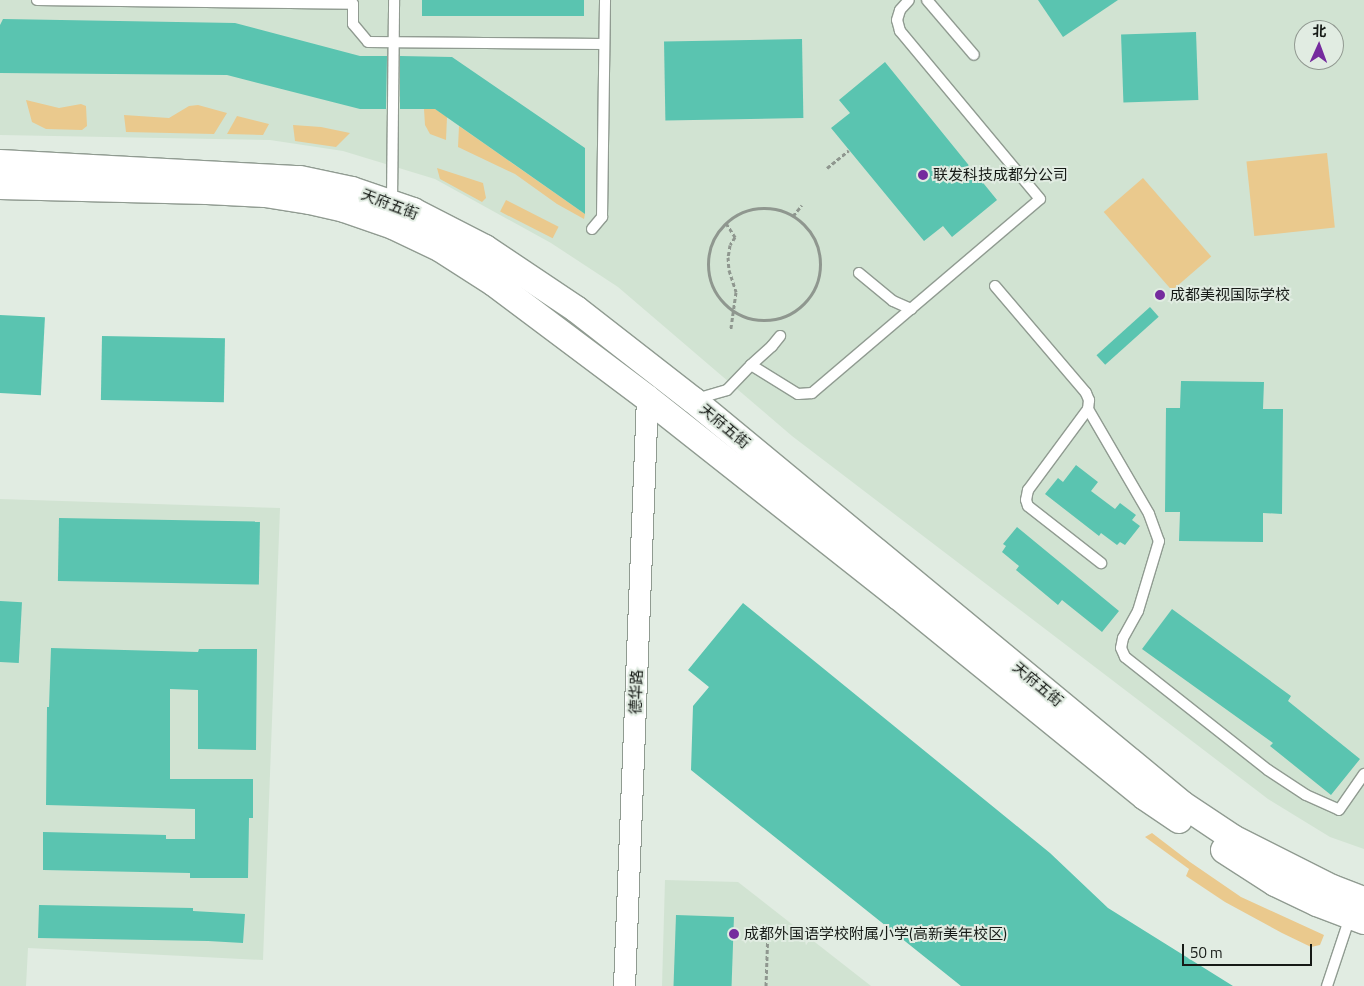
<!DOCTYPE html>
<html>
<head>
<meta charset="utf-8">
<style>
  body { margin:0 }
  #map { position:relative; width:1364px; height:986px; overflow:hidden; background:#e1ece2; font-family:"Titillium Web","Noto Sans SC",sans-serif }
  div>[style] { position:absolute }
  .built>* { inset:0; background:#d1e3d2 }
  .green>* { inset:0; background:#eac98d; transform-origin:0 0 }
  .building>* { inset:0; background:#5ac4b0; transform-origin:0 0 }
  .path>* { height:3px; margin-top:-1.5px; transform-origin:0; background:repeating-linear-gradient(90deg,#8f978f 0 4px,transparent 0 6.5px) }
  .path>.ring { margin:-1.5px; padding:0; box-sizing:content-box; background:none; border:3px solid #8f978f; border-radius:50% }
  .roads { filter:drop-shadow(1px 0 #909b91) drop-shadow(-1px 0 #909b91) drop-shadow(0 1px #909b91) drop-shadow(0 -1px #909b91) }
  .service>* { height:10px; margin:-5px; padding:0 5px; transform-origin:5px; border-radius:5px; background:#fff }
  .minor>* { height:21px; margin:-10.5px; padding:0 10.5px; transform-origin:10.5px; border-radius:10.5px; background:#fff }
  .tertiary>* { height:26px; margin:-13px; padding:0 13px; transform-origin:13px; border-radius:13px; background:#fff }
  .dots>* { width:14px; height:14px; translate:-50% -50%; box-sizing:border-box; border:2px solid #e1ece2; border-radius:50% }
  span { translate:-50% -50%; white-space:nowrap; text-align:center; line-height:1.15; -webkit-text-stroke:4px #e1ece2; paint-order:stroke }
  .poi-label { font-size:15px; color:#161a16 }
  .left { translate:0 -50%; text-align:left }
  .street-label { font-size:15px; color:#161a16 }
  .north { position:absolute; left:1294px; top:20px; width:50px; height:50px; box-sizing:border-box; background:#e1ece2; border:1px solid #909890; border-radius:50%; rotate:2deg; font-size:14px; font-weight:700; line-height:20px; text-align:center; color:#161a16 }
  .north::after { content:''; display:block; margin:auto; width:18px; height:22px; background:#752b9e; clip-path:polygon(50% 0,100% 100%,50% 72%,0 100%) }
  .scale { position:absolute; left:1182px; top:944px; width:130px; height:22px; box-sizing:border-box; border:2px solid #161a16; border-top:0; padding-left:6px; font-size:15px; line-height:18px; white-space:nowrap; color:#161a16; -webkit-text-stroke:4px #e1ece2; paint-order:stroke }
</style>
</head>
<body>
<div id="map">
  <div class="built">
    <i style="clip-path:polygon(evenodd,0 0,1364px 0,1364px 849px,1330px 837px,1268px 799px,792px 436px,618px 287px,551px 243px,435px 179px,343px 151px,270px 140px,0 135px,0 0,1304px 30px,1334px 30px,1334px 60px,1304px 60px,1304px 30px)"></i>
    <i style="clip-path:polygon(0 499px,280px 508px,263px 960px,28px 948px,26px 986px,0 986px)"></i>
    <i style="clip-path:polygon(665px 880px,738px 882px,871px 986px,662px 986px)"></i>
  </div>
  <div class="green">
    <i style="clip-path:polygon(26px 100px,59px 108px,81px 104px,86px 106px,87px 126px,82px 130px,46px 129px,32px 122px)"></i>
    <i style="clip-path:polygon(198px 105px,227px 113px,214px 134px,126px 132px,124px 115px,169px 118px,189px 106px)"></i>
    <i style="clip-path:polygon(424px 109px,435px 109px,447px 117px,446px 140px,430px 134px,425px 125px)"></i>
    <i style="clip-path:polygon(237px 116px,269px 124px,263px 135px,227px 134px)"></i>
    <i style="clip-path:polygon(293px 125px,321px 127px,350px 133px,336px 147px,295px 141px)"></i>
    <i style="clip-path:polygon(459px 126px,585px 214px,584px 219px,557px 204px,515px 174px,458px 147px)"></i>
    <i style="left:1327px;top:153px;width:75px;height:81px;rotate:84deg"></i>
    <i style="clip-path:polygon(437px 168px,483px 183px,486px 198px,482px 202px,440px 179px)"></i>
    <i style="left:1143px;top:178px;width:104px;height:52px;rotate:49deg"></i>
    <i style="left:506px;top:200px;width:59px;height:13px;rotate:27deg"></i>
    <i style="clip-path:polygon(1152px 833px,1190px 862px,1241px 897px,1324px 935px,1320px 945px,1311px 947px,1282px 933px,1225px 902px,1186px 876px,1189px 869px,1145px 837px)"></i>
  </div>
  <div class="building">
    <i style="left:422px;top:0;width:162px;height:16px"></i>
    <i style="clip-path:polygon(1038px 0,1118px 0,1063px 37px)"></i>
    <i style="clip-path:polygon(3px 19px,235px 23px,360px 56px,387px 56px,386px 109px,360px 109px,227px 75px,0 73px,0 25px)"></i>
    <i style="left:1196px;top:32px;width:68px;height:75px;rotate:88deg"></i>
    <i style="left:802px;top:39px;width:79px;height:138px;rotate:89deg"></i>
    <i style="clip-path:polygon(400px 56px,452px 57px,585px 148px,585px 214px,435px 109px,400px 109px)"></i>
    <i style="clip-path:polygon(885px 62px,997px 200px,952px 237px,943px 226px,924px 241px,831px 128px,850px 113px,839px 100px)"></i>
    <i style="left:1150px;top:307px;width:13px;height:72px;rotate:48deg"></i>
    <i style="left:0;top:315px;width:45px;height:78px;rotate:3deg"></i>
    <i style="left:102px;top:336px;width:123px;height:64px;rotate:1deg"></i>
    <i style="clip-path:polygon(1181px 381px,1264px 382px,1263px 409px,1283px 409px,1282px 514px,1263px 513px,1263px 542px,1179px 541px,1180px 512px,1165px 512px,1166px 408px,1180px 408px)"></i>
    <i style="clip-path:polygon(1076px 465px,1098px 482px,1091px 491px,1115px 509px,1120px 503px,1136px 515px,1132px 520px,1140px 526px,1125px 545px,1120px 542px,1117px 545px,1101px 533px,1099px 536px,1045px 494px,1058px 478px,1063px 482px)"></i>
    <i style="left:59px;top:518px;width:201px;height:63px;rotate:1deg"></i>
    <i style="clip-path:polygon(1017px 527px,1119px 611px,1102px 632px,1062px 600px,1058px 605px,1016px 570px,1019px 566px,1002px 552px,1006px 546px,1003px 544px)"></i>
    <i style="left:0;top:601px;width:22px;height:61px;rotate:3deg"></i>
    <i style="clip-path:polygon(743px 603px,1050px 853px,1108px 908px,1233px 986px,961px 986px,691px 770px,693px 706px,709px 687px,688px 670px)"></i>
    <i style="clip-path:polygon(1172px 609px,1291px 696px,1288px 701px,1360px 759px,1331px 795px,1270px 746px,1273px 743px,1142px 649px)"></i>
    <i style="clip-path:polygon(51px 648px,198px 652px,199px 649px,257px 649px,256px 750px,198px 749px,198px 690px,170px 689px,170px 779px,253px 779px,253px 818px,249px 818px,248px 878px,190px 878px,190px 873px,43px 870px,43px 832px,166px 835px,166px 839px,195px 839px,195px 809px,46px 805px,47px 707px,49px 707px)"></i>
    <i style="clip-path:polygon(39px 905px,193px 908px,193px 911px,245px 914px,243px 943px,208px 941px,38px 938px)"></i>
    <i style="left:676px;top:915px;width:58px;height:71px;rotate:2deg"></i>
  </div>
  <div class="path">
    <i style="left:827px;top:168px;width:28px;rotate:-39deg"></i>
    <i class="ring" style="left:708px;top:208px;width:109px;height:109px"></i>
    <i style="left:793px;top:216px;width:14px;rotate:-51deg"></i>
    <i style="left:726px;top:223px;width:17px;rotate:57deg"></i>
    <i style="left:735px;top:237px;width:9px;rotate:122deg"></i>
    <i style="left:730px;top:245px;width:12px;rotate:99deg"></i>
    <i style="left:728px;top:257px;width:13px;rotate:86deg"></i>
    <i style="left:729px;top:270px;width:23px;rotate:72deg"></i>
    <i style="left:736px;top:292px;width:37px;rotate:98deg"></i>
    <i style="left:766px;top:986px;width:58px;rotate:-88deg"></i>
  </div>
  <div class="roads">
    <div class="service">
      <i style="left:37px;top:0;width:316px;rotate:0.7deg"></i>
      <i style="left:353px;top:4px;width:20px;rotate:90deg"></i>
      <i style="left:353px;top:24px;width:23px;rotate:50deg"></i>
      <i style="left:368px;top:42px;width:236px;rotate:0.5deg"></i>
      <i style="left:927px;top:0;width:72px;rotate:49.5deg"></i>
      <i style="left:392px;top:201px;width:201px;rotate:-89.4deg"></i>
      <i style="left:592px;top:229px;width:16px;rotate:-50deg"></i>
      <i style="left:602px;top:217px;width:217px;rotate:-89.2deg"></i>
      <i style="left:859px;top:273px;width:44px;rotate:39.5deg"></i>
      <i style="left:893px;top:301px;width:20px;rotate:24deg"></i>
      <i style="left:995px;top:286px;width:140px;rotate:49.6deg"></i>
      <i style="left:1086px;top:393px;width:8px;rotate:67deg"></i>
      <i style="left:1089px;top:400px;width:9px;rotate:96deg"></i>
      <i style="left:1088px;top:409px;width:121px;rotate:59.8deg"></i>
      <i style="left:1149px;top:514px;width:29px;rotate:70deg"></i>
      <i style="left:1159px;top:541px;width:73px;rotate:106.7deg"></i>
      <i style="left:1138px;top:611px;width:31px;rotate:119deg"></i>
      <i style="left:1123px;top:638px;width:10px;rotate:101deg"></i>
      <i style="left:1121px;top:648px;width:10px;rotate:66deg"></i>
      <i style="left:1125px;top:657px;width:182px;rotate:38.3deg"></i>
      <i style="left:1268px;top:770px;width:45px;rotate:33.3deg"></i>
      <i style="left:1306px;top:795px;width:36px;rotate:24deg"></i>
      <i style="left:1339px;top:810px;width:44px;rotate:-55.2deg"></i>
      <i style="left:751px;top:365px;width:28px;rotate:-42deg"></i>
      <i style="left:772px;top:346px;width:13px;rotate:-51deg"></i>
      <i style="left:696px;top:399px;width:32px;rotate:-16deg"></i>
      <i style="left:727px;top:390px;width:35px;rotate:-46deg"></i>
      <i style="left:751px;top:365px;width:55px;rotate:31.7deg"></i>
      <i style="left:798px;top:394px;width:14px;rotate:-4deg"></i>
      <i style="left:812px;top:393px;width:299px;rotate:-40.4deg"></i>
      <i style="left:1040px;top:199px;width:219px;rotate:-129.8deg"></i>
      <i style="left:900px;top:31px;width:11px;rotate:-105deg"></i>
      <i style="left:897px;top:20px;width:10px;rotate:-73deg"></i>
      <i style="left:900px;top:10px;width:13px;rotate:-48deg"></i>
      <i style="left:1088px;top:409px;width:101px;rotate:126.5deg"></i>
      <i style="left:1028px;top:490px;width:10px;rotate:101deg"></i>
      <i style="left:1026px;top:500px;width:6px;rotate:72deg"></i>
      <i style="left:1028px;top:506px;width:93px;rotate:38deg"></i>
      <i style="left:1327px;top:986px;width:73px;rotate:-71.6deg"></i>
    </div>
    <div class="minor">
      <i style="left:624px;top:986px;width:588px;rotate:-87.76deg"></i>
    </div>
    <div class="tertiary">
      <i style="left:0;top:163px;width:300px;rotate:3.1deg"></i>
      <i style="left:300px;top:179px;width:53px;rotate:11.9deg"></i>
      <i style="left:352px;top:190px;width:65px;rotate:19deg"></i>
      <i style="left:413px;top:211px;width:81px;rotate:27.2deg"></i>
      <i style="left:485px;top:248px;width:110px;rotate:33.8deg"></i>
      <i style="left:576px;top:309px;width:148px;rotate:37.9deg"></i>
      <i style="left:693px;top:400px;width:634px;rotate:39.56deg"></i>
      <i style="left:1182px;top:804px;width:61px;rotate:33.7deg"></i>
      <i style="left:1233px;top:838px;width:111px;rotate:26.8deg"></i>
      <i style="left:1332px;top:888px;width:34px;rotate:21deg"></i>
      <i style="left:0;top:186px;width:207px;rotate:1.4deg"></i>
      <i style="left:207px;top:191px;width:58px;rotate:3deg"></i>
      <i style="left:265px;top:194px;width:46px;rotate:8.8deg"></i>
      <i style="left:310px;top:201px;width:35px;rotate:13deg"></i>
      <i style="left:344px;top:209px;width:52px;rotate:19.1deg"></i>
      <i style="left:393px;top:226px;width:53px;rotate:25.6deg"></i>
      <i style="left:441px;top:249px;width:63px;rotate:32.7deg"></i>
      <i style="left:494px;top:283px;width:191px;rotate:36.9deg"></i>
      <i style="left:647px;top:398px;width:321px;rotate:38.3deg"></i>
      <i style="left:899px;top:597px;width:317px;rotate:39.1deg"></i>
      <i style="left:1145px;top:797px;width:41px;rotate:34.1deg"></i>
      <i style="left:1224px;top:850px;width:61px;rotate:32.9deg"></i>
      <i style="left:1275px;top:883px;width:47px;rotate:25.5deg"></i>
      <i style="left:1317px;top:903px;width:50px;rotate:21deg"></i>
    </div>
  </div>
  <div class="dots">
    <i style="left:923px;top:175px;background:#752b9e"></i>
    <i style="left:1160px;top:295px;background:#752b9e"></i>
    <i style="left:734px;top:934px;background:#752b9e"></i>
  </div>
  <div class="poi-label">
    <span class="left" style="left:933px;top:175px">联发科技成都分公司</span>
    <span class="left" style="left:1170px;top:295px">成都美视国际学校</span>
    <span class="left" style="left:744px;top:934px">成都外国语学校附属小学(高新美年校区)</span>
  </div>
  <div class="street-label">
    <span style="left:390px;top:204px;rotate:21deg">天府五街</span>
    <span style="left:725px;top:426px;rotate:40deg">天府五街</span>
    <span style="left:1038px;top:684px;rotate:40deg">天府五街</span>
    <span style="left:636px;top:692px;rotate:-88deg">德华路</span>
  </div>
  <div class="north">北</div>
  <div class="scale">50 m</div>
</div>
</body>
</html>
